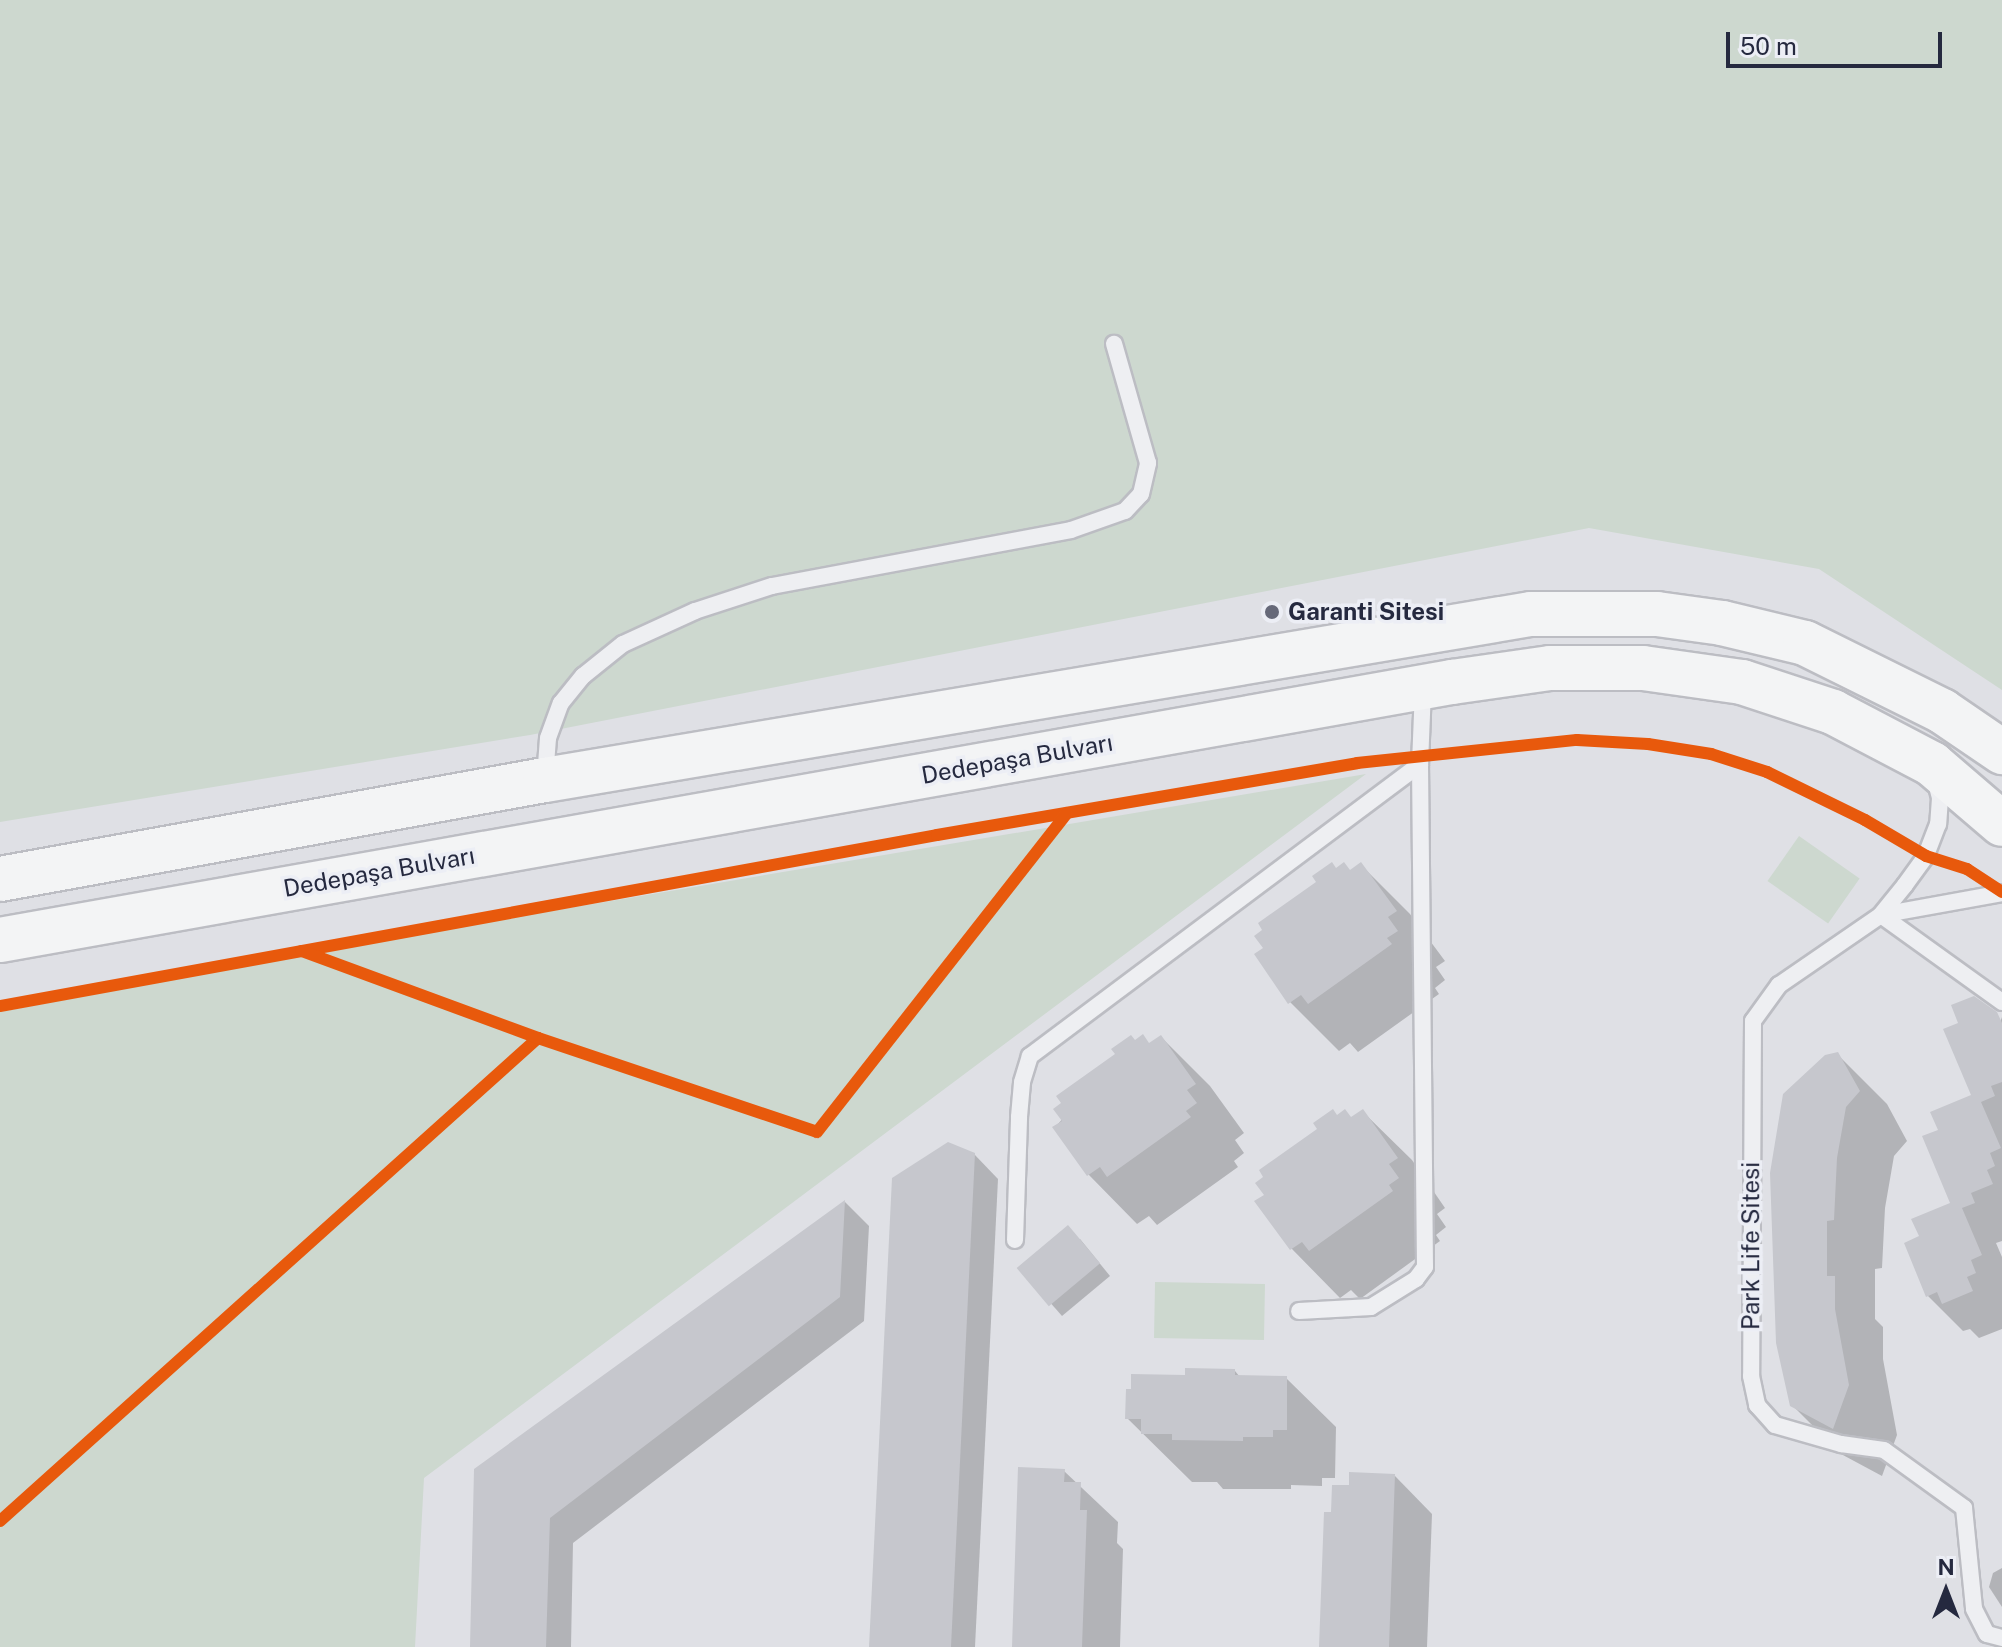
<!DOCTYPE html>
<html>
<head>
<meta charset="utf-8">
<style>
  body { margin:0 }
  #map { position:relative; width:2002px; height:1647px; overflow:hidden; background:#dfe0e5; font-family:"Public Sans",sans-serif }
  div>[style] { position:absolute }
  .green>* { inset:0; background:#cdd8cf; transform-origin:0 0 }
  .shadow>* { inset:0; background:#0003 }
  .building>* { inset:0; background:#c6c7cd; transform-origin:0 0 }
  .roads { filter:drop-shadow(2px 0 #bcbdc3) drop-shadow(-2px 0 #bcbdc3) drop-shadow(0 2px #bcbdc3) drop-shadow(0 -2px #bcbdc3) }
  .service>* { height:16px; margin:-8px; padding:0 8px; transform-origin:8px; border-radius:8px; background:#eeeff2 }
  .primary>* { height:44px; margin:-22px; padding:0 22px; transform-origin:22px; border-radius:22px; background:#f3f4f5 }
  .cycleway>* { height:12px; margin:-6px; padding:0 6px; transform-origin:6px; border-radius:6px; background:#e8590c }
  .dots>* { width:22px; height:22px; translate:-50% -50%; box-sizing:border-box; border:4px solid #eceef5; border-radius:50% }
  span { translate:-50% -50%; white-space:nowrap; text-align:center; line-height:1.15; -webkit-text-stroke:7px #eceef5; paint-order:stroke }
  .poi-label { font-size:24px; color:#25293f; font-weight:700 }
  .left { translate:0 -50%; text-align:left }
  .street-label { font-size:24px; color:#25293f }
  .north { position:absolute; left:1906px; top:1551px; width:80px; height:80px; -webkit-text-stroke:6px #eceef5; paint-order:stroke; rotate:0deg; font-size:22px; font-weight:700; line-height:32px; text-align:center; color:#25293f }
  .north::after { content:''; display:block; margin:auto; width:28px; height:36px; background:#25293f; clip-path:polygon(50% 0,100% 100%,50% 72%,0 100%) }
  .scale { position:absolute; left:1726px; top:32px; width:216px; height:36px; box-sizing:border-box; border:4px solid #25293f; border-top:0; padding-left:10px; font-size:24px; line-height:28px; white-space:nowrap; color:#25293f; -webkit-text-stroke:6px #eceef5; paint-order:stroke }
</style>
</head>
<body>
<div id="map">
  <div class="green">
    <i style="clip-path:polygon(0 0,2002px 0,2002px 690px,1819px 569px,1589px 528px,530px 735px,0 822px)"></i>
    <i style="clip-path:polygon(1366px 774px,424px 1478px,415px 1647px,0 1647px,0 1012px,403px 936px)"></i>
    <i style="left:1799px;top:836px;width:74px;height:55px;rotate:35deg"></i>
    <i style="left:1155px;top:1282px;width:110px;height:56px;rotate:1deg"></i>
  </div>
  <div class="shadow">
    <i style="clip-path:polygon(1361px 865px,1410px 914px,1445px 961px,1436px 967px,1445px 980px,1435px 988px,1439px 994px,1358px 1052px,1350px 1043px,1339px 1051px,1290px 1002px,1265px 948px,1337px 870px,1351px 872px)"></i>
    <i style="clip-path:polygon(2002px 1017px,2002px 1241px,1996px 1243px,2002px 1257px,2002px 1329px,1979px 1338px,1970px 1329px,1963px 1331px,1928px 1296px,1921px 1237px,1953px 1204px,1940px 1131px,1973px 1096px)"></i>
    <i style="clip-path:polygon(1161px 1037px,1210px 1086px,1244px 1133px,1235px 1140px,1244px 1153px,1234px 1161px,1238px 1167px,1157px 1225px,1149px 1216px,1137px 1224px,1089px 1175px,1055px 1127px,1135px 1042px,1150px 1045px)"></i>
    <i style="clip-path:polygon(1837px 1054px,1887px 1104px,1907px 1141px,1894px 1156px,1885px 1208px,1882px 1268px,1875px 1269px,1875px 1319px,1883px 1327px,1883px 1359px,1897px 1435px,1882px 1476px,1841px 1454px,1792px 1405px)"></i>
    <i style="clip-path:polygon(1363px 1112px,1412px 1160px,1445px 1208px,1437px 1214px,1446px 1227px,1436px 1235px,1440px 1241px,1360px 1299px,1351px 1290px,1340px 1298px,1292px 1249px,1267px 1195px,1338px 1117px,1352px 1119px)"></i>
    <i style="clip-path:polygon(974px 1154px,998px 1179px,975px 1647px,871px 1647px)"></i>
    <i style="clip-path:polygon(845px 1202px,869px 1226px,864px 1321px,573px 1543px,571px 1647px,472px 1647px,476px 1470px)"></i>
    <i style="clip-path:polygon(1080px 1239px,1110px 1276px,1062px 1316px,1019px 1267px)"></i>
    <i style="clip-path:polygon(1235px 1371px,1240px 1377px,1286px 1378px,1336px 1427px,1335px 1478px,1322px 1478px,1322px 1486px,1291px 1485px,1291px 1489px,1223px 1489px,1217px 1482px,1192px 1482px,1127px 1418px,1186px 1377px)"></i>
    <i style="clip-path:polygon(1064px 1471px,1118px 1522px,1117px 1543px,1123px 1549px,1120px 1647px,1014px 1647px)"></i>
    <i style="clip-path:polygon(1395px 1476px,1432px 1514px,1427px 1647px,1321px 1647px,1333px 1514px,1351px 1487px)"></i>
    <i style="clip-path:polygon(2002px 1568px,2002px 1607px,1989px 1587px,1993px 1573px)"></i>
  </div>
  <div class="building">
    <i style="clip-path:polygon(1332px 862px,1336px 868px,1344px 862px,1350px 870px,1361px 862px,1397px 911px,1388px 917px,1398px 931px,1387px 938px,1392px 944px,1308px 1004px,1301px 995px,1288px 1004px,1254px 954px,1263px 948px,1254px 936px,1262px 930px,1258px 923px,1316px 882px,1312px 876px)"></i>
    <i style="clip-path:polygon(1974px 996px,1997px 1012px,2002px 1023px,2002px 1082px,1991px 1086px,1995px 1096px,1981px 1102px,2001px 1148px,1990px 1153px,1995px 1166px,1987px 1170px,1993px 1184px,1971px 1193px,1975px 1203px,1962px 1208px,1982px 1255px,1971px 1260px,1976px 1273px,1967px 1277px,1973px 1291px,1942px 1304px,1937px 1292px,1926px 1297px,1904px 1243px,1919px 1236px,1911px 1219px,1950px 1203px,1922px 1136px,1938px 1130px,1930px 1112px,1971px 1095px,1943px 1029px,1958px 1023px,1951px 1005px)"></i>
    <i style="clip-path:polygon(1143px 1034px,1149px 1043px,1161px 1035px,1196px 1084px,1187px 1090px,1197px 1103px,1186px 1111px,1191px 1117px,1107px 1177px,1100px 1167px,1087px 1176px,1052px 1127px,1062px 1121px,1053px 1109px,1061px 1103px,1056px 1096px,1115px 1054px,1111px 1049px,1131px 1035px,1135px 1040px)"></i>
    <i style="clip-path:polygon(1838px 1052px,1860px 1091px,1846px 1107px,1837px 1158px,1834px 1220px,1827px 1221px,1827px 1276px,1835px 1276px,1835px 1309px,1849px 1385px,1833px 1429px,1790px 1406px,1776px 1343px,1770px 1173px,1783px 1094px,1825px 1055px)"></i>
    <i style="clip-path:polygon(1333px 1109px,1337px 1115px,1345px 1109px,1351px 1117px,1363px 1109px,1398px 1158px,1389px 1164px,1399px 1178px,1389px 1185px,1393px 1191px,1309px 1251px,1302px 1242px,1290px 1250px,1254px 1201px,1264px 1195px,1255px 1183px,1263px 1177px,1259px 1170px,1317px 1129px,1313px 1123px)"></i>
    <i style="clip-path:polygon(948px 1142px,975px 1153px,951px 1647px,869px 1647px,892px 1178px)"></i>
    <i style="clip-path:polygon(845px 1200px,840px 1297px,550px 1518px,546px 1647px,470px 1647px,474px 1469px)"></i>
    <i style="left:1068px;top:1225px;width:50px;height:67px;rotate:50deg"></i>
    <i style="clip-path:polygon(1185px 1368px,1235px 1369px,1235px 1375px,1287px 1376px,1287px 1430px,1273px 1430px,1273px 1437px,1243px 1437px,1243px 1441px,1172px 1440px,1172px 1434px,1141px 1434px,1141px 1419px,1125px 1419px,1126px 1389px,1131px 1389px,1131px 1374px,1185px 1375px)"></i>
    <i style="clip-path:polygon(1018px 1467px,1065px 1469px,1064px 1482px,1081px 1482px,1080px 1510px,1087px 1510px,1082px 1647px,1012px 1647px)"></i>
    <i style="clip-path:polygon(1349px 1472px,1395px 1474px,1389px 1647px,1319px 1647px,1324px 1512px,1331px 1512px,1332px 1485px,1349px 1485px)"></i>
  </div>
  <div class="roads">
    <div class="service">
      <i style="left:1420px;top:764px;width:76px;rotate:-87.7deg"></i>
      <i style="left:545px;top:778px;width:40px;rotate:-85.7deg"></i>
      <i style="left:548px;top:738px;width:37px;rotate:-70deg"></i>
      <i style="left:561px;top:703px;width:35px;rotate:-51deg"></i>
      <i style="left:583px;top:676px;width:51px;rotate:-38.7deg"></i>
      <i style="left:623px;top:644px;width:79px;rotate:-24.6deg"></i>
      <i style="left:695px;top:611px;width:81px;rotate:-18deg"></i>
      <i style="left:772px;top:586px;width:304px;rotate:-10.6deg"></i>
      <i style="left:1071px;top:530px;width:57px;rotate:-19.4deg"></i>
      <i style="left:1125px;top:511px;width:23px;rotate:-47deg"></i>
      <i style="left:1141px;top:494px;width:32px;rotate:-77deg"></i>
      <i style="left:1148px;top:463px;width:124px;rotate:-105.9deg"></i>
      <i style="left:1935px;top:779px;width:20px;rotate:75deg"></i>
      <i style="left:1940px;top:798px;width:26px;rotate:94deg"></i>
      <i style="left:1938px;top:824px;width:34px;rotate:111deg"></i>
      <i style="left:1926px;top:856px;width:36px;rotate:126deg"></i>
      <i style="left:1905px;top:885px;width:38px;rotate:129deg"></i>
      <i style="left:1881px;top:915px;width:124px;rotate:145.5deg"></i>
      <i style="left:1779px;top:985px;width:44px;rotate:125.8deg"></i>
      <i style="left:1753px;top:1021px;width:355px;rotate:90.3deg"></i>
      <i style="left:1751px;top:1376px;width:30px;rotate:78deg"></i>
      <i style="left:1757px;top:1405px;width:27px;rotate:48deg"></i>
      <i style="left:1775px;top:1425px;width:69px;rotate:16.1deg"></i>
      <i style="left:1841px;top:1444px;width:43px;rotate:7.9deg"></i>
      <i style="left:1884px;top:1450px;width:99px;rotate:35.9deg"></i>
      <i style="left:1964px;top:1508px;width:101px;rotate:84.3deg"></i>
      <i style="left:1974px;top:1609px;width:28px;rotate:63deg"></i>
      <i style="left:1987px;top:1634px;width:16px;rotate:15deg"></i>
      <i style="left:1881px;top:915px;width:149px;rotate:35.7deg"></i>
      <i style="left:1881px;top:915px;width:123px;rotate:-10.3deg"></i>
      <i style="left:1015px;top:1240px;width:123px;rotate:-88.1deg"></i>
      <i style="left:1019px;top:1117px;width:35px;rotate:-85deg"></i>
      <i style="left:1022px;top:1082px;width:27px;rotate:-73deg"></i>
      <i style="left:1030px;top:1056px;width:487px;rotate:-36.8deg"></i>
      <i style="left:1420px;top:764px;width:503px;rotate:89.43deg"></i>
      <i style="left:1425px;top:1267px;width:15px;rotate:127deg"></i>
      <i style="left:1416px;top:1279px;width:53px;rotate:148.1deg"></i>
      <i style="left:1371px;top:1307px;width:72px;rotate:176.8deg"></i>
    </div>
    <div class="primary">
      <i style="left:0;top:879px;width:554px;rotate:-10.3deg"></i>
      <i style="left:545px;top:780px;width:1000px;rotate:-9.56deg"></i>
      <i style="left:1531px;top:614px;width:126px"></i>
      <i style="left:1657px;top:614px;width:66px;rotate:7.9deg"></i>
      <i style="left:1722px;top:623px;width:85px;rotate:13.5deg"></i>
      <i style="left:1805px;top:643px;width:153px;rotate:26.4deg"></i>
      <i style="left:1942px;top:711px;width:73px;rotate:34.3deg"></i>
      <i style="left:0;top:940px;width:1475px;rotate:-10.08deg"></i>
      <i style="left:1452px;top:682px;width:99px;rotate:-8.1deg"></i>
      <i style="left:1550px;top:668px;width:93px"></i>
      <i style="left:1643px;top:668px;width:100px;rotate:8deg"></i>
      <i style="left:1742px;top:682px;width:96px;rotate:18.2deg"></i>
      <i style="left:1833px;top:712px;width:112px;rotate:27.7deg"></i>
      <i style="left:1932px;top:764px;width:92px;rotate:40.6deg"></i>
    </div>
  </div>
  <div class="cycleway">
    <i style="left:0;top:1006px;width:952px;rotate:-10.34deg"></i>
    <i style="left:937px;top:835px;width:426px;rotate:-9.7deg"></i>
    <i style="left:1357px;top:763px;width:221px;rotate:-6deg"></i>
    <i style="left:1577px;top:740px;width:71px;rotate:3.2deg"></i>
    <i style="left:1648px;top:744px;width:64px;rotate:9deg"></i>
    <i style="left:1711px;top:754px;width:59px;rotate:17.8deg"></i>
    <i style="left:1767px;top:772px;width:109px;rotate:26.1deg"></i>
    <i style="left:1865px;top:820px;width:71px;rotate:30.5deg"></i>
    <i style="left:1926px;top:856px;width:43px;rotate:17.6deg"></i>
    <i style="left:1967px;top:869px;width:42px;rotate:33.3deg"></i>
    <i style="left:538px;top:1038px;width:294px;rotate:18.6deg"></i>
    <i style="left:817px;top:1132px;width:405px;rotate:-51.9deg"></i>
    <i style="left:0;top:1521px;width:723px;rotate:-41.92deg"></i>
    <i style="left:538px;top:1038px;width:252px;rotate:-159.8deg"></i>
  </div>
  <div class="dots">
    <i style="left:1272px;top:612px;background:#666979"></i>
  </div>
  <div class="poi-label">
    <span class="left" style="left:1288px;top:612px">Garanti Sitesi</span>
  </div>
  <div class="street-label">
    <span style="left:1017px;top:759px;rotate:-10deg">Dedepaşa Bulvarı</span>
    <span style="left:379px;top:872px;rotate:-10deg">Dedepaşa Bulvarı</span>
    <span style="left:1751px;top:1246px;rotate:-90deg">Park Life Sitesi</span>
  </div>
  <div class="north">N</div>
  <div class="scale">50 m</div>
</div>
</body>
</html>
